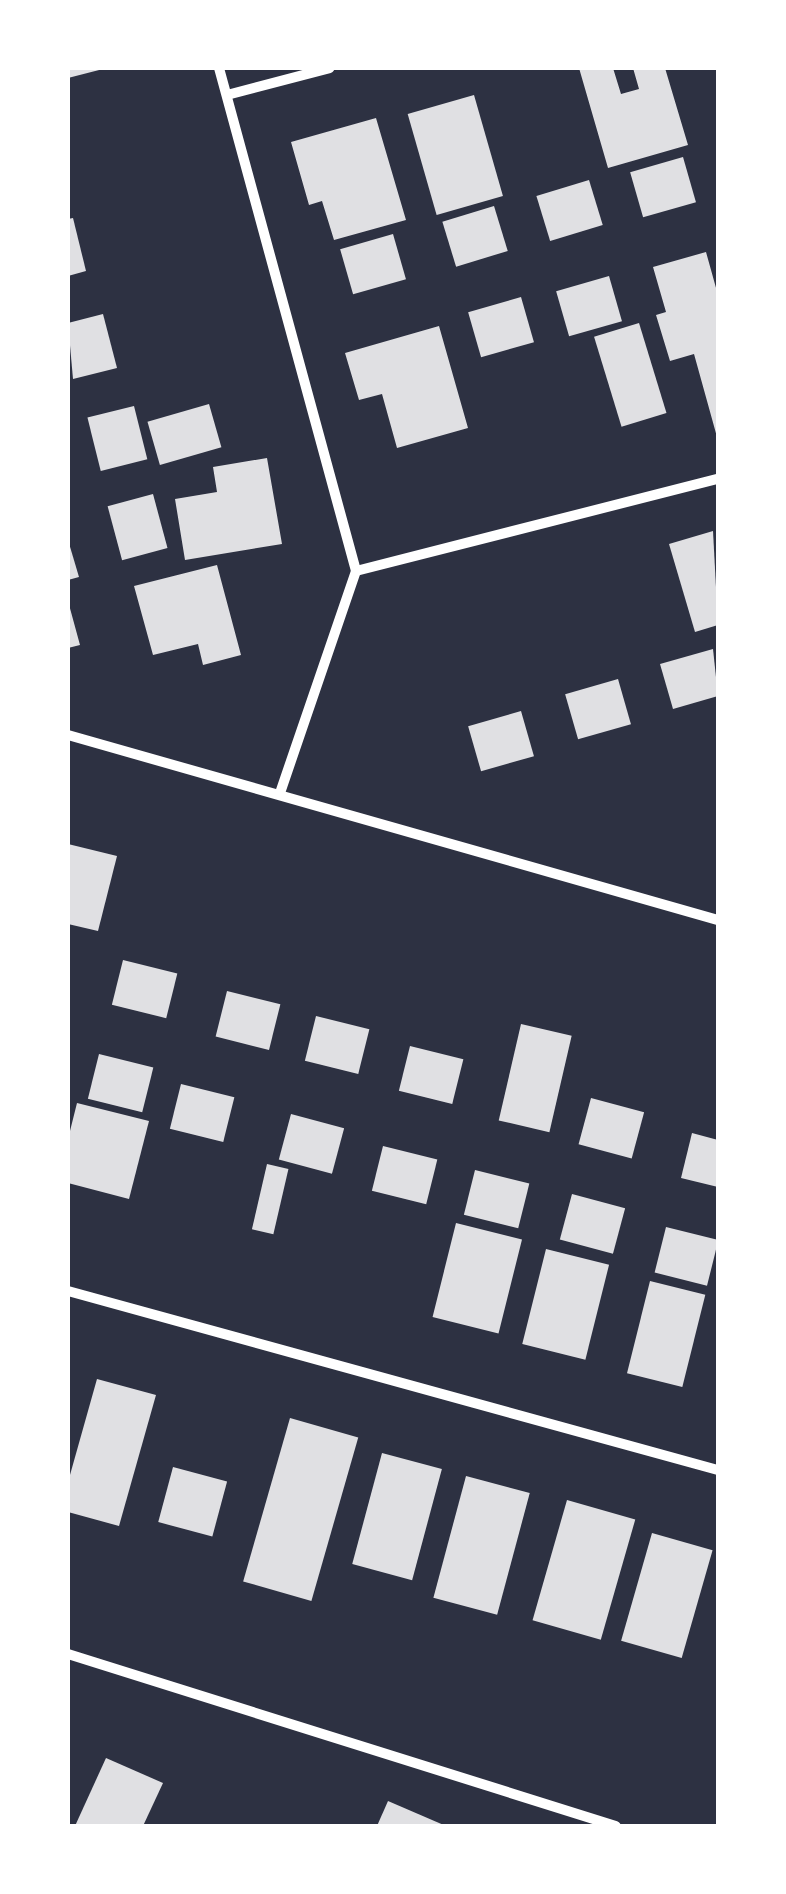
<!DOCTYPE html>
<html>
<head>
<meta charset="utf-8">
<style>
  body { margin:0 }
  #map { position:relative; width:786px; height:1894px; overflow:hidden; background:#2d3142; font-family:"Fira Sans Condensed",sans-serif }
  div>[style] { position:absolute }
  .building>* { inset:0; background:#e0e0e3; transform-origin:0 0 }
  .minor>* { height:10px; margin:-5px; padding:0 5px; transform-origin:5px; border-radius:5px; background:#fff }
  span { translate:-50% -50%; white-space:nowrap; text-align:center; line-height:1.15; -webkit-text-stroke:9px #fff; paint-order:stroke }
  .frame { position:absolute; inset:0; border:70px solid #fff; pointer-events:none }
</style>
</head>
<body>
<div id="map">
  <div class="building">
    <i style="clip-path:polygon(68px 68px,102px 68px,103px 69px,68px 78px)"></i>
    <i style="clip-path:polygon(579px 68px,613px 68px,621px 94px,639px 89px,633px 68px,665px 68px,688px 145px,608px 168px)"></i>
    <i style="left:474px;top:95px;width:105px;height:69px;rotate:74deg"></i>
    <i style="clip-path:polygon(376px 118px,406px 220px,334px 240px,322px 201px,309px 205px,291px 142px)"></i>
    <i style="left:683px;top:157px;width:47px;height:55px;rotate:74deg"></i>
    <i style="left:589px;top:180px;width:47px;height:55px;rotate:73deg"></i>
    <i style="left:494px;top:206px;width:47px;height:54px;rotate:73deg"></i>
    <i style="clip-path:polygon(73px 218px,86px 271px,68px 276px,68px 219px)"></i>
    <i style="left:393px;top:234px;width:47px;height:55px;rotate:74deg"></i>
    <i style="clip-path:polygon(706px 252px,718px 295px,717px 437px,694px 354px,670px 361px,656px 315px,666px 312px,653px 267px)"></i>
    <i style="left:609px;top:276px;width:47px;height:55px;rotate:74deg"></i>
    <i style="left:521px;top:297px;width:47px;height:55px;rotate:74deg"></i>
    <i style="clip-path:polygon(103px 314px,117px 368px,73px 379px,68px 323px)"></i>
    <i style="left:639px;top:323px;width:94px;height:47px;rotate:73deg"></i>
    <i style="clip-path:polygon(439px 326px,468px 428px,397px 448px,382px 394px,359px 400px,345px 353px)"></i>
    <i style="left:209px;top:404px;width:45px;height:64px;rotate:74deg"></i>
    <i style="left:134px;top:406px;width:55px;height:48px;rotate:76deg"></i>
    <i style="clip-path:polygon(267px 458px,282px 544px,185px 560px,175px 499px,217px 492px,213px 467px)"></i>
    <i style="left:153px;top:494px;width:56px;height:47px;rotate:75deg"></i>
    <i style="clip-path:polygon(713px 531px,718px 625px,695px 632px,669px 544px)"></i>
    <i style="clip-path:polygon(68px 540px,79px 577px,68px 580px)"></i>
    <i style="clip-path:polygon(217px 565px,241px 655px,203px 665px,198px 644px,153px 655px,134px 586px)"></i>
    <i style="clip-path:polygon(68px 601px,80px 645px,68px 648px)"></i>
    <i style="clip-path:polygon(713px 649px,718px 696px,673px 709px,660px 664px)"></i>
    <i style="left:618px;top:679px;width:47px;height:55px;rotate:74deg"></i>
    <i style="left:521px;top:711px;width:47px;height:55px;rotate:74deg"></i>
    <i style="clip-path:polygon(68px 844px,117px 856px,98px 931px,68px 924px)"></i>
    <i style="left:123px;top:960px;width:56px;height:46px;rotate:14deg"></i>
    <i style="left:227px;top:991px;width:55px;height:47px;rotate:14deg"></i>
    <i style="left:316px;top:1016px;width:55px;height:46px;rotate:14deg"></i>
    <i style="left:521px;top:1024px;width:52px;height:99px;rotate:13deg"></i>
    <i style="left:410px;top:1046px;width:55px;height:46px;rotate:14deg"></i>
    <i style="left:99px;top:1054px;width:56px;height:46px;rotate:14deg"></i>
    <i style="left:181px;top:1084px;width:55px;height:46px;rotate:14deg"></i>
    <i style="left:591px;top:1098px;width:55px;height:48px;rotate:15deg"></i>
    <i style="clip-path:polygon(77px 1103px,149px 1121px,129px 1199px,68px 1183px,68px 1139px)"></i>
    <i style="left:291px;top:1114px;width:55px;height:47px;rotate:15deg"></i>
    <i style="clip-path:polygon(692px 1133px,718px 1140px,718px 1187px,681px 1178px)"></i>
    <i style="left:383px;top:1146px;width:56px;height:46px;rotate:14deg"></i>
    <i style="left:267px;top:1164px;width:22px;height:67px;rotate:13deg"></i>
    <i style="left:475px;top:1170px;width:56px;height:46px;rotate:14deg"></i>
    <i style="left:572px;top:1194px;width:55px;height:47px;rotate:15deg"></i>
    <i style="left:456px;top:1223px;width:68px;height:97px;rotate:14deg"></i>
    <i style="left:666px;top:1227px;width:54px;height:47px;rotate:14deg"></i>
    <i style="left:546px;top:1249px;width:65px;height:98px;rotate:14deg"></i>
    <i style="left:650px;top:1281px;width:57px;height:95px;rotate:14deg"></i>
    <i style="clip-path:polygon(97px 1379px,156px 1395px,119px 1526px,68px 1512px,68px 1482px)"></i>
    <i style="left:290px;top:1418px;width:71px;height:170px;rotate:16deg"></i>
    <i style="left:382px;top:1453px;width:62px;height:115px;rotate:15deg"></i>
    <i style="left:173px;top:1467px;width:56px;height:57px;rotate:15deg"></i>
    <i style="left:466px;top:1476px;width:66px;height:126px;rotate:15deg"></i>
    <i style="left:567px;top:1500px;width:71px;height:125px;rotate:16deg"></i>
    <i style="left:652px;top:1533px;width:63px;height:112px;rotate:16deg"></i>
    <i style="clip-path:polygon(106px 1758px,163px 1783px,143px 1826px,75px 1826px)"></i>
    <i style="clip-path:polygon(388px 1801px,446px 1826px,377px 1826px)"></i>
  </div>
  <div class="minor">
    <i style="left:219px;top:68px;width:521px;rotate:74.76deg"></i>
    <i style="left:356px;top:571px;width:235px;rotate:108.9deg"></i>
    <i style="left:227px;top:95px;width:106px;rotate:-14.7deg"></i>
    <i style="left:356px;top:571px;width:374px;rotate:-14.3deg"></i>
    <i style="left:68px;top:735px;width:676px;rotate:15.89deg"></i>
    <i style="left:68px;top:1291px;width:674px;rotate:15.4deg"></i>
    <i style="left:68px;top:1654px;width:574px;rotate:17.43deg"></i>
  </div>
  <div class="frame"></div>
</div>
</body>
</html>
